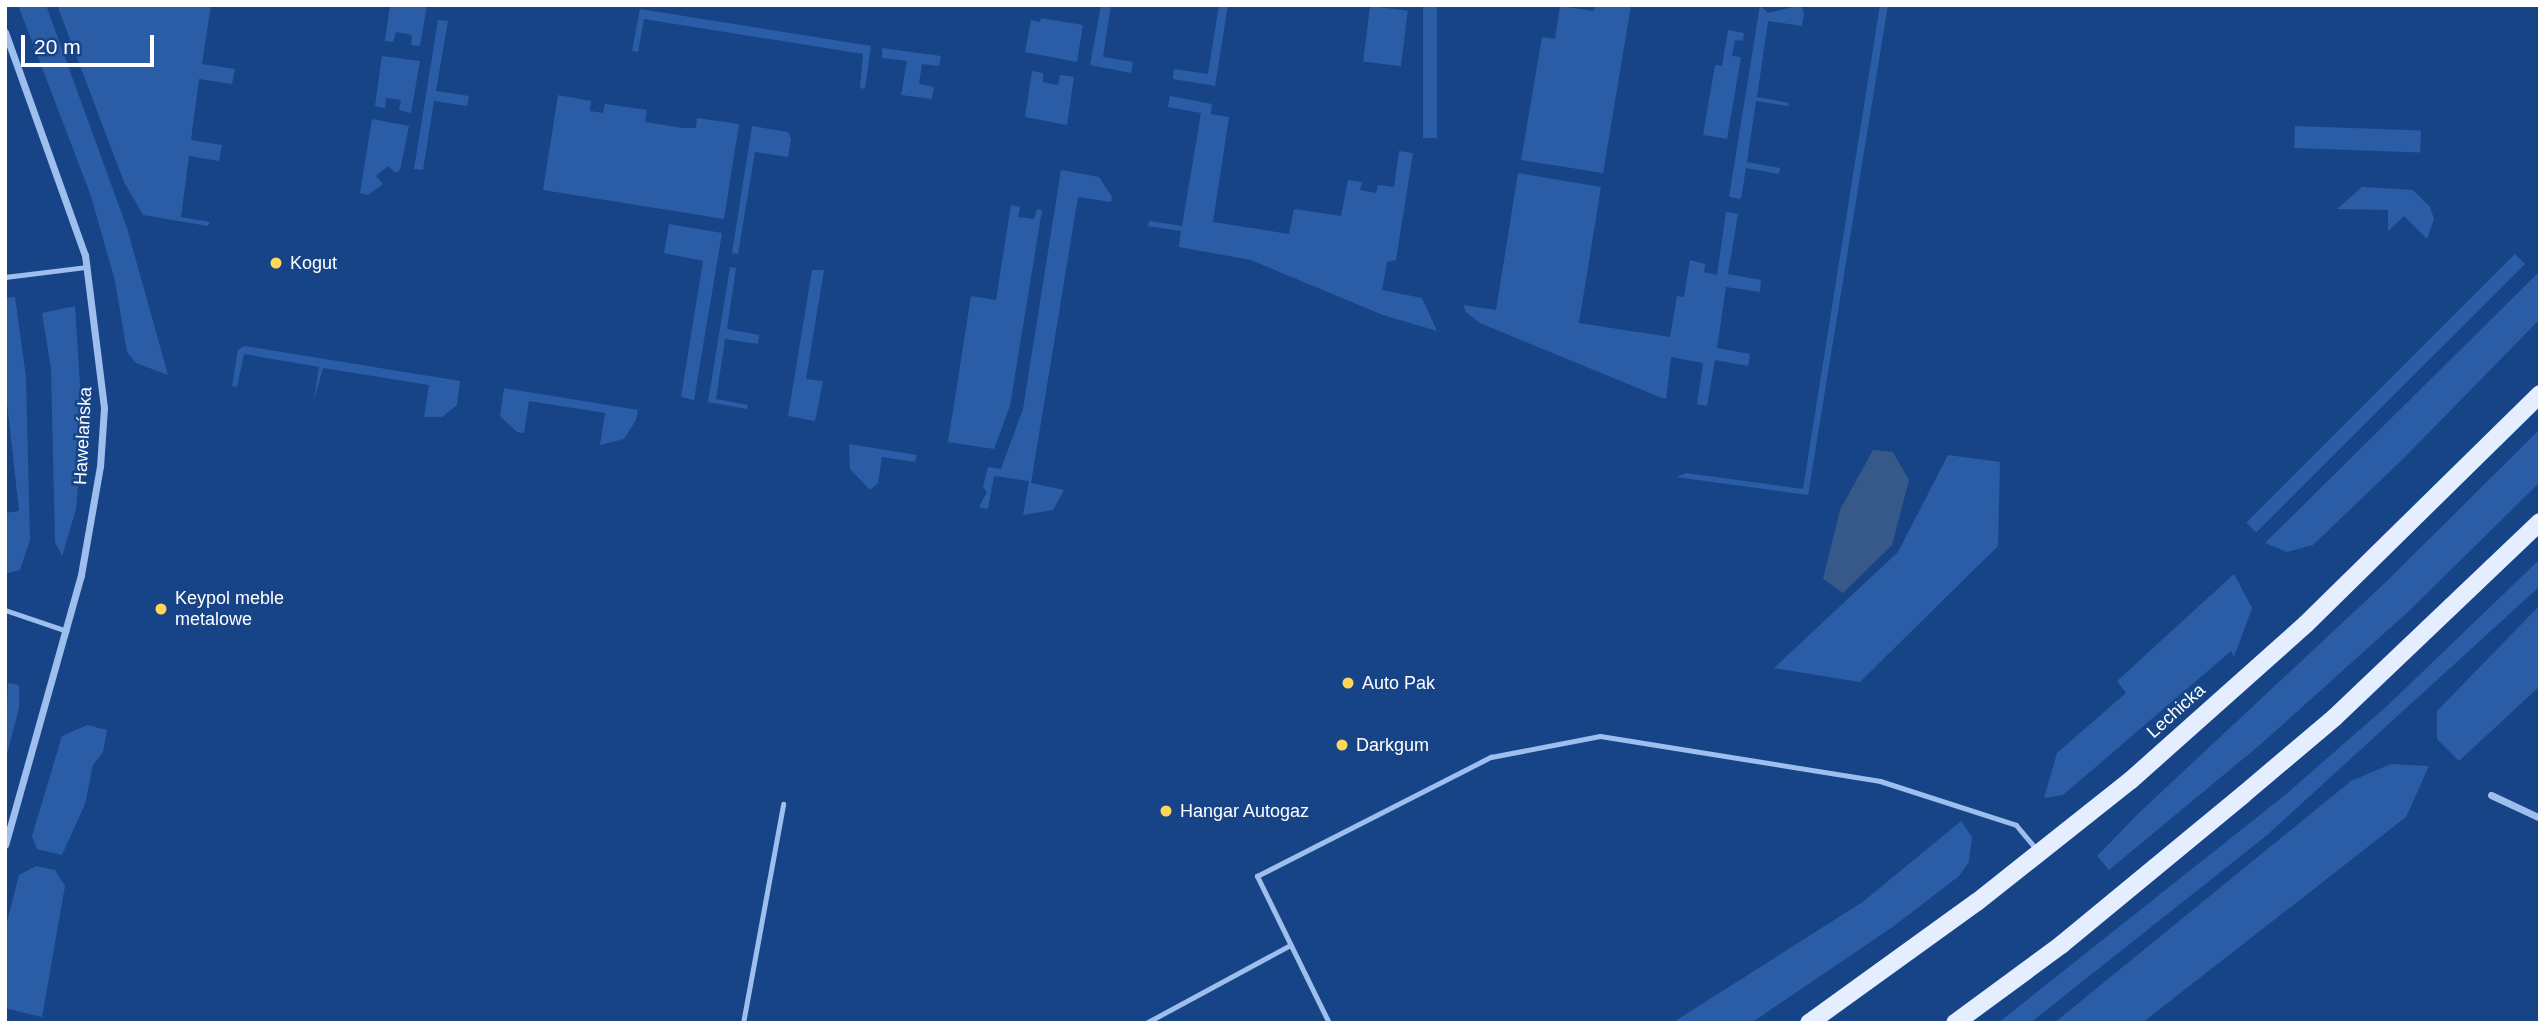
<!DOCTYPE html>
<html>
<head>
<meta charset="utf-8">
<style>
  body { margin:0 }
  #map { position:relative; width:2545px; height:1028px; overflow:hidden; background:#174487; font-family:Arial,sans-serif }
  div>[style] { position:absolute }
  .green>* { inset:0; background:#2a5da5; transform-origin:0 0 }
  .water>* { inset:0; background:#37598a }
  .service>* { height:5px; margin:-2.5px; padding:0 2.5px; transform-origin:2.5px; border-radius:2.5px; background:#9ebfed }
  .minor>* { height:7px; margin:-3.5px; padding:0 3.5px; transform-origin:3.5px; border-radius:3.5px; background:#9ebfed }
  .primary>* { height:18px; margin:-9px; padding:0 9px; transform-origin:9px; border-radius:9px; background:#e4eeff }
  .dots>* { width:19px; height:19px; translate:-50% -50%; box-sizing:border-box; border:4px solid #174487; border-radius:50% }
  span { translate:-50% -50%; white-space:nowrap; text-align:center; line-height:1.15; -webkit-text-stroke:5px #174487; paint-order:stroke }
  .poi-label { font-size:18px; color:#fff }
  .left { translate:0 -50%; text-align:left }
  .street-label { font-size:18px; color:#fff }
  .frame { position:absolute; inset:0; border:7px solid #fff; pointer-events:none }
  .scale { position:absolute; left:21px; top:35px; width:133px; height:32px; box-sizing:border-box; border:4px solid #fff; border-top:0; padding-left:9px; font-size:21px; line-height:24px; white-space:nowrap; color:#fff; -webkit-text-stroke:5px #174487; paint-order:stroke }
</style>
</head>
<body>
<div id="map">
  <div class="green">
    <i style="clip-path:polygon(18px 5px,46px 5px,127px 228px,168px 375px,136px 363px,127px 352px,115px 281px,91px 196px)"></i>
    <i style="clip-path:polygon(57px 5px,211px 5px,202px 64px,235px 69px,232px 84px,199px 79px,191px 140px,222px 145px,219px 161px,189px 156px,181px 217px,210px 222px,208px 226px,143px 215px,124px 182px)"></i>
    <i style="clip-path:polygon(390px 5px,427px 5px,420px 46px,411px 45px,412px 35px,396px 32px,393px 42px,385px 41px)"></i>
    <i style="clip-path:polygon(1101px 5px,1111px 5px,1103px 57px,1133px 62px,1131px 73px,1090px 65px)"></i>
    <i style="clip-path:polygon(1219px 5px,1228px 5px,1215px 86px,1173px 79px,1174px 69px,1208px 74px)"></i>
    <i style="left:1423px;top:5px;width:14px;height:133px"></i>
    <i style="clip-path:polygon(1595px 5px,1631px 5px,1603px 173px,1521px 160px,1542px 37px,1555px 39px,1560px 6px,1594px 11px)"></i>
    <i style="clip-path:polygon(1760px 5px,1768px 13px,1801px 5px,1804px 13px,1802px 26px,1768px 21px,1757px 97px,1789px 103px,1788px 106px,1756px 101px,1747px 162px,1780px 168px,1779px 174px,1746px 168px,1741px 199px,1729px 197px)"></i>
    <i style="clip-path:polygon(1880px 5px,1888px 5px,1808px 495px,1676px 477px,1686px 473px,1803px 489px)"></i>
    <i style="left:1370px;top:6px;width:38px;height:56px;rotate:7deg"></i>
    <i style="clip-path:polygon(640px 9px,871px 46px,865px 89px,860px 88px,863px 54px,644px 19px,638px 52px,632px 51px)"></i>
    <i style="clip-path:polygon(1041px 18px,1083px 25px,1077px 62px,1025px 52px,1031px 20px,1040px 22px)"></i>
    <i style="clip-path:polygon(438px 20px,448px 21px,436px 91px,469px 96px,467px 106px,434px 101px,423px 170px,414px 169px)"></i>
    <i style="clip-path:polygon(1728px 30px,1744px 33px,1743px 41px,1735px 40px,1732px 56px,1741px 57px,1727px 139px,1703px 135px,1715px 65px,1722px 66px)"></i>
    <i style="clip-path:polygon(882px 48px,941px 56px,939px 66px,922px 64px,919px 84px,934px 87px,932px 99px,901px 95px,907px 61px,882px 58px)"></i>
    <i style="clip-path:polygon(382px 56px,420px 61px,411px 113px,399px 110px,401px 100px,386px 98px,385px 108px,375px 106px)"></i>
    <i style="clip-path:polygon(1032px 71px,1043px 73px,1043px 82px,1058px 85px,1060px 75px,1074px 77px,1067px 125px,1025px 117px)"></i>
    <i style="clip-path:polygon(558px 95px,591px 101px,590px 111px,603px 113px,605px 104px,647px 110px,645px 122px,683px 128px,696px 128px,697px 118px,739px 124px,724px 219px,543px 190px)"></i>
    <i style="clip-path:polygon(1170px 96px,1212px 104px,1211px 114px,1229px 117px,1213px 222px,1289px 234px,1294px 209px,1341px 216px,1348px 180px,1362px 182px,1360px 190px,1376px 193px,1378px 185px,1394px 187px,1399px 151px,1413px 153px,1396px 260px,1387px 262px,1382px 290px,1422px 298px,1437px 331px,1383px 315px,1251px 260px,1179px 247px,1181px 231px,1148px 226px,1149px 221px,1182px 226px,1201px 113px,1168px 107px)"></i>
    <i style="clip-path:polygon(372px 119px,409px 126px,400px 170px,396px 173px,388px 166px,376px 176px,383px 184px,368px 195px,360px 193px)"></i>
    <i style="clip-path:polygon(752px 126px,788px 132px,791px 139px,788px 157px,755px 152px,738px 254px,732px 253px)"></i>
    <i style="left:2295px;top:126px;width:126px;height:22px;rotate:2deg"></i>
    <i style="clip-path:polygon(1061px 170px,1099px 177px,1112px 197px,1111px 202px,1078px 197px,1031px 483px,1064px 490px,1053px 510px,1023px 515px,1029px 481px,994px 476px,988px 509px,979px 507px,987px 492px,983px 487px,988px 467px,1001px 469px,1023px 409px)"></i>
    <i style="clip-path:polygon(1518px 173px,1601px 187px,1579px 323px,1670px 337px,1677px 296px,1684px 297px,1690px 260px,1705px 264px,1704px 272px,1717px 275px,1726px 212px,1738px 214px,1728px 274px,1761px 280px,1760px 292px,1726px 287px,1717px 348px,1750px 354px,1748px 366px,1715px 360px,1707px 406px,1697px 404px,1703px 363px,1671px 357px,1666px 399px,1662px 398px,1480px 323px,1466px 312px,1463px 305px,1496px 310px)"></i>
    <i style="clip-path:polygon(2362px 187px,2413px 190px,2430px 207px,2434px 219px,2427px 239px,2404px 216px,2388px 231px,2388px 210px,2337px 209px)"></i>
    <i style="clip-path:polygon(1011px 205px,1020px 207px,1018px 217px,1034px 219px,1037px 209px,1042px 210px,1010px 406px,994px 449px,948px 442px,971px 296px,996px 300px)"></i>
    <i style="clip-path:polygon(669px 224px,722px 233px,694px 400px,681px 397px,703px 261px,664px 253px)"></i>
    <i style="left:2515px;top:254px;width:14px;height:380px;rotate:45deg"></i>
    <i style="clip-path:polygon(730px 267px,736px 268px,727px 329px,759px 335px,758px 344px,725px 339px,716px 399px,748px 405px,747px 409px,708px 402px)"></i>
    <i style="clip-path:polygon(812px 270px,824px 270px,806px 379px,823px 381px,815px 421px,788px 416px)"></i>
    <i style="clip-path:polygon(2540px 271px,2540px 319px,2405px 457px,2313px 545px,2287px 552px,2265px 543px)"></i>
    <i style="clip-path:polygon(15px 297px,26px 377px,30px 540px,20px 570px,5px 574px,5px 513px,19px 511px,5px 385px,5px 298px)"></i>
    <i style="clip-path:polygon(75px 306px,83px 431px,76px 509px,62px 556px,55px 542px,51px 369px,42px 313px)"></i>
    <i style="clip-path:polygon(244px 346px,460px 381px,457px 405px,442px 417px,424px 417px,429px 385px,323px 368px,314px 400px,319px 367px,244px 354px,237px 387px,232px 386px,238px 350px)"></i>
    <i style="clip-path:polygon(504px 388px,638px 410px,636px 420px,624px 439px,600px 445px,605px 413px,529px 401px,524px 433px,517px 432px,500px 416px)"></i>
    <i style="clip-path:polygon(2540px 429px,2540px 482px,2409px 611px,2261px 744px,2109px 870px,2097px 856px,2141px 811px,2387px 581px)"></i>
    <i style="clip-path:polygon(849px 444px,917px 455px,915px 462px,882px 457px,878px 483px,870px 490px,850px 469px)"></i>
    <i style="clip-path:polygon(1948px 455px,2000px 462px,1998px 546px,1860px 682px,1774px 668px,1898px 552px)"></i>
    <i style="clip-path:polygon(2540px 559px,2540px 586px,2266px 836px,2030px 1023px,1998px 1023px,2285px 795px,2387px 706px)"></i>
    <i style="clip-path:polygon(2234px 574px,2252px 608px,2234px 657px,2231px 651px,2063px 795px,2044px 798px,2057px 753px,2126px 693px,2117px 681px)"></i>
    <i style="clip-path:polygon(2540px 605px,2540px 686px,2459px 761px,2437px 739px,2437px 711px)"></i>
    <i style="clip-path:polygon(8px 683px,19px 685px,19px 708px,5px 762px)"></i>
    <i style="clip-path:polygon(87px 725px,107px 730px,103px 752px,93px 765px,85px 804px,62px 855px,37px 849px,32px 836px,62px 736px)"></i>
    <i style="clip-path:polygon(2391px 764px,2429px 766px,2406px 817px,2142px 1023px,2054px 1023px,2351px 781px)"></i>
    <i style="clip-path:polygon(1961px 821px,1972px 837px,1969px 862px,1959px 876px,1894px 926px,1751px 1023px,1672px 1023px,1864px 901px)"></i>
    <i style="clip-path:polygon(36px 866px,55px 870px,65px 886px,42px 1017px,5px 1008px,5px 930px,19px 875px)"></i>
  </div>
  <div class="water">
    <i style="clip-path:polygon(1873px 450px,1893px 452px,1909px 480px,1892px 545px,1843px 593px,1823px 579px,1840px 510px)"></i>
  </div>
  <div class="service">
    <i style="left:5px;top:277px;width:83px;rotate:-7deg"></i>
    <i style="left:5px;top:610px;width:65px;rotate:18.7deg"></i>
    <i style="left:743px;top:1023px;width:223px;rotate:-79.6deg"></i>
    <i style="left:1146px;top:1023px;width:164px;rotate:-28.4deg"></i>
    <i style="left:1329px;top:1023px;width:164px;rotate:-116.1deg"></i>
    <i style="left:1257px;top:876px;width:263px;rotate:-27deg"></i>
    <i style="left:1491px;top:757px;width:111px;rotate:-10.9deg"></i>
    <i style="left:1600px;top:736px;width:284px;rotate:9.1deg"></i>
    <i style="left:1880px;top:781px;width:143px;rotate:17.9deg"></i>
    <i style="left:2016px;top:825px;width:34px;rotate:50deg"></i>
  </div>
  <div class="minor">
    <i style="left:5px;top:32px;width:237px;rotate:70.3deg"></i>
    <i style="left:85px;top:255px;width:154px;rotate:82.9deg"></i>
    <i style="left:104px;top:408px;width:58px;rotate:93.9deg"></i>
    <i style="left:100px;top:466px;width:111px;rotate:99.9deg"></i>
    <i style="left:81px;top:575px;width:280px;rotate:105.7deg"></i>
    <i style="left:2491px;top:795px;width:54px;rotate:25.1deg"></i>
  </div>
  <div class="primary">
    <i style="left:1809px;top:1023px;width:207px;rotate:-35.8deg"></i>
    <i style="left:1977px;top:902px;width:196px;rotate:-38.4deg"></i>
    <i style="left:2131px;top:780px;width:234px;rotate:-41.7deg"></i>
    <i style="left:2306px;top:624px;width:328px;rotate:-44.5deg"></i>
    <i style="left:1955px;top:1023px;width:132px;rotate:-36.3deg"></i>
    <i style="left:2061px;top:945px;width:237px;rotate:-39.5deg"></i>
    <i style="left:2244px;top:794px;width:118px;rotate:-40.2deg"></i>
    <i style="left:2334px;top:718px;width:284px;rotate:-43.6deg"></i>
  </div>
  <div class="dots">
    <i style="left:276px;top:263px;background:#ffd55a"></i>
    <i style="left:161px;top:609px;background:#ffd55a"></i>
    <i style="left:1348px;top:683px;background:#ffd55a"></i>
    <i style="left:1342px;top:745px;background:#ffd55a"></i>
    <i style="left:1166px;top:811px;background:#ffd55a"></i>
  </div>
  <div class="poi-label">
    <span class="left" style="left:290px;top:263px">Kogut</span>
    <span class="left" style="left:175px;top:609px">Keypol meble<br>metalowe</span>
    <span class="left" style="left:1362px;top:683px">Auto Pak</span>
    <span class="left" style="left:1356px;top:745px">Darkgum</span>
    <span class="left" style="left:1180px;top:811px">Hangar Autogaz</span>
  </div>
  <div class="street-label">
    <span style="left:83px;top:436px;rotate:-87deg">Hawelańska</span>
    <span style="left:2176px;top:711px;rotate:-42deg">Lechicka</span>
  </div>
  <div class="frame"></div>
  <div class="scale">20 m</div>
</div>
</body>
</html>
